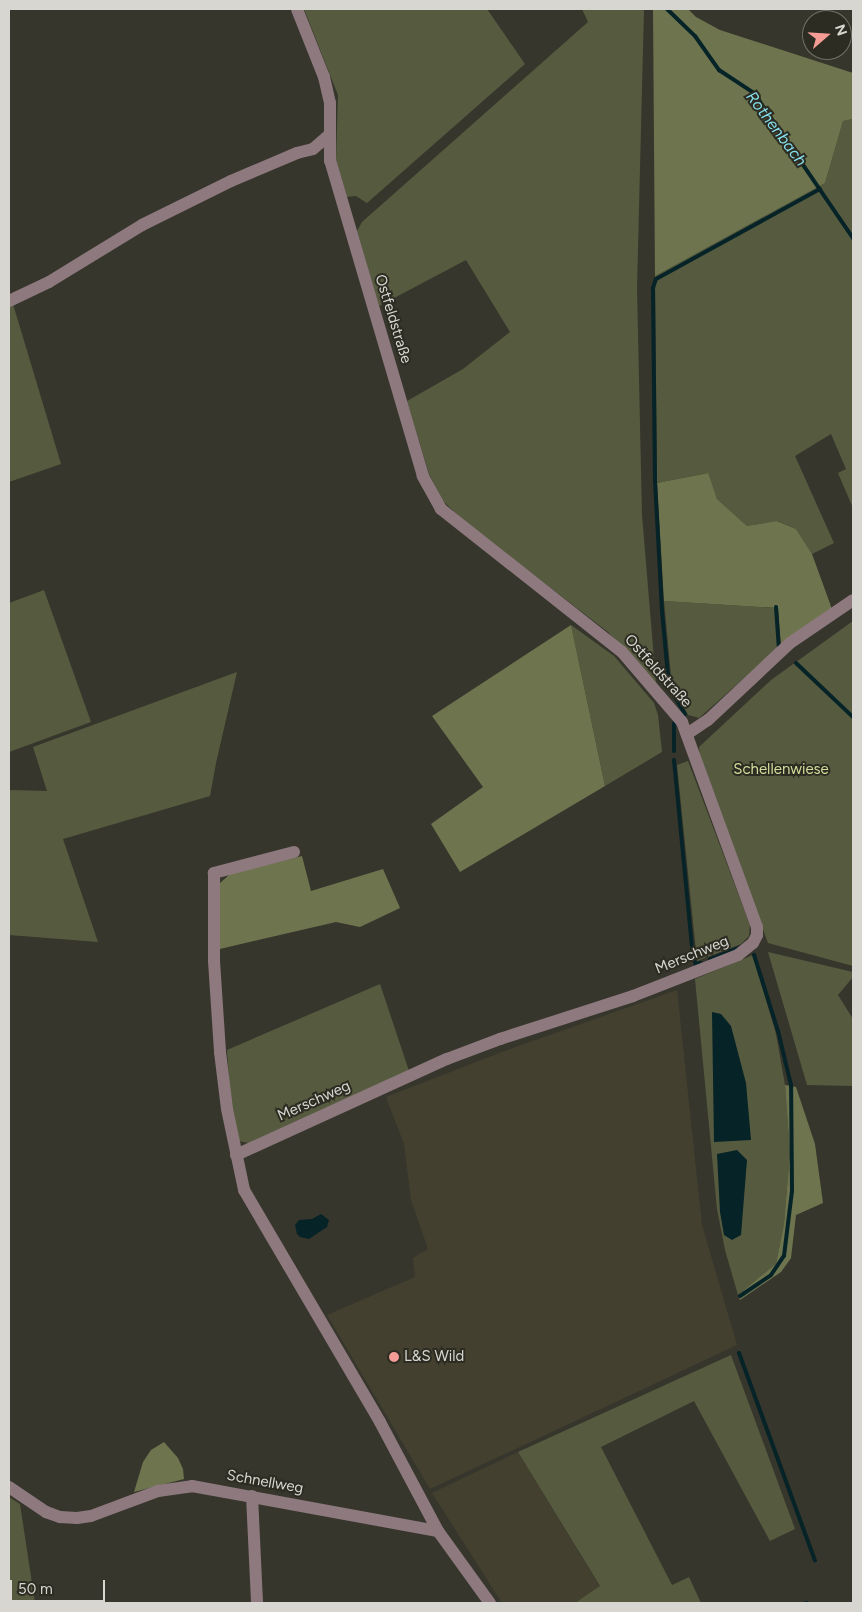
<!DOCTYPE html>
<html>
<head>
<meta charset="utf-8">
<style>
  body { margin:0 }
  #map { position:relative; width:862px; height:1612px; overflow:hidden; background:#37362c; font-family:Figtree,sans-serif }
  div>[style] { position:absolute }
  .built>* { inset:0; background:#434030 }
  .green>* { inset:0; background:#565b3f }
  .forest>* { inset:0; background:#6e754e }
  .water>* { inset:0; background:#062327 }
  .stream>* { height:4px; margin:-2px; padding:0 2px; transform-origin:2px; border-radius:2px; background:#062327 }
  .minor>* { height:12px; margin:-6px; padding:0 6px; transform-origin:6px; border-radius:6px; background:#8d797e }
  .dots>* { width:14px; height:14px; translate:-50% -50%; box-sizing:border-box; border:2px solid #2d2c22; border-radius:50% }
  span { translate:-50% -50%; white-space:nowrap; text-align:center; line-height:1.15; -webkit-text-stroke:4px #2d2c22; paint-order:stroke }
  .street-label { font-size:15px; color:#d7d6d0 }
  .park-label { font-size:15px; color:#d1dd9a }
  .poi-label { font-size:15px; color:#d7d6d0 }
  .left { translate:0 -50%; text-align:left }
  .water-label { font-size:16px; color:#84ddeb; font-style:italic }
  .frame { position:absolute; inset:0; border:10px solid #d7d6d0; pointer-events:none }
  .north { position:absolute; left:802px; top:10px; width:50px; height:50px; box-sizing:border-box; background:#2d2c22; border:1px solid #717068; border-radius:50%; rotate:71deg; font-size:14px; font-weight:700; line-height:20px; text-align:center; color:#d7d6d0 }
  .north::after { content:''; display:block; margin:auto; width:18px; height:22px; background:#f59c96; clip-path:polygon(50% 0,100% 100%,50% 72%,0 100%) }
  .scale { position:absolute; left:10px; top:1580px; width:95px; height:22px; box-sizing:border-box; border:2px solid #d7d6d0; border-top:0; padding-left:6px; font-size:15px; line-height:18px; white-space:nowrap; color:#d7d6d0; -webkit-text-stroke:4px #2d2c22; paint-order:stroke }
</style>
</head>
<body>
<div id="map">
  <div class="built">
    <i style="clip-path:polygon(677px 990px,702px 1225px,737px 1345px,430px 1489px,327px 1315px,415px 1277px,413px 1258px,428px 1249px,411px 1200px,404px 1144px,386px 1097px,502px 1052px)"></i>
    <i style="clip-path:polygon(518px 1452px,600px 1587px,575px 1603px,502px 1603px,432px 1493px)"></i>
  </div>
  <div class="green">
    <i style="clip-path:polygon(304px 9px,487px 9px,525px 64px,367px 203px,356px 196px,346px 197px,336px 160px,338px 95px)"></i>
    <i style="clip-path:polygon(582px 9px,644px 9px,637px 288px,642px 515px,656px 683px,608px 632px,464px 521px,443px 501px,429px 474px,407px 401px,463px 369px,510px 332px,466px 260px,379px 306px,357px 231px,362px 222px,588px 22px)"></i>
    <i style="clip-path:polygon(853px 119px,853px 508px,838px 473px,846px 469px,831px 434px,795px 456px,834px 543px,812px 554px,796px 529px,778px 521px,747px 526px,717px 499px,707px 473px,657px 483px,655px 276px,825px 183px,843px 121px)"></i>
    <i style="clip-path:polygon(13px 304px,61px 464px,9px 482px,9px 305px)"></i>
    <i style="clip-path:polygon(44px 590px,91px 722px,9px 752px,9px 603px)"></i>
    <i style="clip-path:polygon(664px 601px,775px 608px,778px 648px,699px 718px,688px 715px,672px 686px)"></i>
    <i style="clip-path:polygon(853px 621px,853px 966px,768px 943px,700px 759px,699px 747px,771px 680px)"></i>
    <i style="clip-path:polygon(571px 625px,614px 656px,654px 703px,658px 715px,662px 752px,605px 786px)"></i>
    <i style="clip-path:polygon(237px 672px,216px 763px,210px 796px,63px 839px,98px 942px,9px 935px,9px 790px,47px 791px,33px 747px)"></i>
    <i style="clip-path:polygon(688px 761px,750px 925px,749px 936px,741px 944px,697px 961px,677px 765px)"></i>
    <i style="clip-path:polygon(768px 952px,853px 972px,853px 977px,838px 995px,853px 1019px,853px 1086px,807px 1085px)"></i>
    <i style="clip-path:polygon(753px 955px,776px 1034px,785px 1085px,790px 1153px,784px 1224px,776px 1265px,738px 1295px,725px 1250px,717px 1209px,695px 979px)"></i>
    <i style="clip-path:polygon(380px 984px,409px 1071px,249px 1143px,238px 1141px,230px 1095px,227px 1050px)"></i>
    <i style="clip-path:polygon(731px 1355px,795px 1529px,770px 1541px,694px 1401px,601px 1447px,672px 1585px,689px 1577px,701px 1603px,575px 1603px,600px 1586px,518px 1452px)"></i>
    <i style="clip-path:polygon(9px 1497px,20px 1504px,35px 1603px,9px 1603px)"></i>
  </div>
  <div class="forest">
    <i style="clip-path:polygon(653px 9px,688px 9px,696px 17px,720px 30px,853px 73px,853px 119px,843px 121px,825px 183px,655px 276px)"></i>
    <i style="clip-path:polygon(708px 473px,717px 499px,747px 526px,777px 521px,796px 529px,812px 554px,832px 609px,781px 646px,778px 608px,664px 601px,657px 483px)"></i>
    <i style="clip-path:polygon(571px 625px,605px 786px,460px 872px,431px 824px,483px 787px,432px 716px)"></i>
    <i style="clip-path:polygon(302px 856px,311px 891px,383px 869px,400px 908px,360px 927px,336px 922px,220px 949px,219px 884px,230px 874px)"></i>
    <i style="clip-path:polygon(785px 1085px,796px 1087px,815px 1144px,823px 1203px,796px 1215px,791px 1258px,781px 1272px,740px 1300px,738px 1295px,776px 1264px,784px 1224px,790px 1153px)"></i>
    <i style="clip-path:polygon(164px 1442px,178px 1458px,183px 1469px,184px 1479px,134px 1492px,143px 1462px,151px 1450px)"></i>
  </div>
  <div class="water">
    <i style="clip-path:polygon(712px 1012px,721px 1014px,731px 1026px,746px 1083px,751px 1140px,714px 1142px)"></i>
    <i style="clip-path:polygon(737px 1150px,747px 1160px,741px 1235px,732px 1240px,724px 1235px,720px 1212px,717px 1154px)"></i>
    <i style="clip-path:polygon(321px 1214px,329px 1220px,327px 1227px,309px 1239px,300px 1237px,297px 1234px,295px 1225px,299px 1220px,312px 1219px)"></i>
  </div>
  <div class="stream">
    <i style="left:667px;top:9px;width:39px;rotate:44deg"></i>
    <i style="left:695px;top:36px;width:42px;rotate:54.8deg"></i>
    <i style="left:719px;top:70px;width:42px;rotate:33.3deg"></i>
    <i style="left:754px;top:93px;width:176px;rotate:55.7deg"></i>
    <i style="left:776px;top:607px;width:39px;rotate:86deg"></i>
    <i style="left:796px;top:663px;width:79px;rotate:43.5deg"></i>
    <i style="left:685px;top:714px;width:32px;rotate:-120deg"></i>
    <i style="left:669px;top:686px;width:76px;rotate:-95.3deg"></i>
    <i style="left:662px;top:610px;width:129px;rotate:-93.1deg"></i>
    <i style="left:655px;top:481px;width:193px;rotate:-90.6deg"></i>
    <i style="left:653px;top:288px;width:9px;rotate:-72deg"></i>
    <i style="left:656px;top:279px;width:187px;rotate:-28.8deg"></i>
    <i style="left:674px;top:723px;width:28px;rotate:90deg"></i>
    <i style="left:674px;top:760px;width:199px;rotate:84.5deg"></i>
    <i style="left:693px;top:958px;width:7px;rotate:63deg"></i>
    <i style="left:696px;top:964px;width:5px;rotate:-11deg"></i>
    <i style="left:710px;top:959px;width:34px;rotate:-21deg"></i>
    <i style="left:740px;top:1296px;width:37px;rotate:-34deg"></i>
    <i style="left:771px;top:1275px;width:23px;rotate:-56deg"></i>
    <i style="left:784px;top:1256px;width:65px;rotate:-83deg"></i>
    <i style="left:792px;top:1191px;width:106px;rotate:-90.5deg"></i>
    <i style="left:791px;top:1085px;width:56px;rotate:-103.5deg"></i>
    <i style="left:778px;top:1031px;width:80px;rotate:-107.5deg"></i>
    <i style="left:739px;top:1353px;width:221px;rotate:69.9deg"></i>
    <i style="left:806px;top:1603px;width:1px"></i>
  </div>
  <div class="minor">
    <i style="left:9px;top:301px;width:44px;rotate:-25.4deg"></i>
    <i style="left:49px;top:282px;width:109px;rotate:-31.5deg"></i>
    <i style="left:142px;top:225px;width:99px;rotate:-26.3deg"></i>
    <i style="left:231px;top:181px;width:72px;rotate:-23deg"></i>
    <i style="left:297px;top:153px;width:16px;rotate:-14deg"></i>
    <i style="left:313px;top:149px;width:20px;rotate:-41deg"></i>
    <i style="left:687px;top:734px;width:25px;rotate:-34deg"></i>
    <i style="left:708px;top:720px;width:112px;rotate:-43.2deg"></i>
    <i style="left:790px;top:643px;width:76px;rotate:-34.3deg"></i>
    <i style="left:294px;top:852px;width:83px;rotate:165.3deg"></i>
    <i style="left:214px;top:873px;width:88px;rotate:90deg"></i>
    <i style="left:214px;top:961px;width:91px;rotate:86.2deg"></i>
    <i style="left:220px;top:1052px;width:57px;rotate:83deg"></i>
    <i style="left:227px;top:1109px;width:83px;rotate:78.1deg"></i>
    <i style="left:244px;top:1190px;width:269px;rotate:59.6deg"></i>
    <i style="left:380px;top:1422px;width:123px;rotate:62deg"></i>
    <i style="left:438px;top:1531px;width:89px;rotate:54.2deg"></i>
    <i style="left:236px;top:1155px;width:232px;rotate:-24.5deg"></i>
    <i style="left:447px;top:1059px;width:57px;rotate:-20.7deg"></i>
    <i style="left:500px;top:1039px;width:140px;rotate:-17.9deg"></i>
    <i style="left:633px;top:996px;width:113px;rotate:-21.3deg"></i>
    <i style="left:738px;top:955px;width:19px;rotate:-39deg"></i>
    <i style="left:753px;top:943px;width:9px;rotate:-63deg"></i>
    <i style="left:757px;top:935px;width:8px;rotate:-90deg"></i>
    <i style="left:757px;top:927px;width:218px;rotate:-110.1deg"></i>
    <i style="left:682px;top:722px;width:92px;rotate:-130.6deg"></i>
    <i style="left:622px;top:652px;width:231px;rotate:-141.7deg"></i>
    <i style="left:441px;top:509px;width:38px;rotate:-119deg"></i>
    <i style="left:423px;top:476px;width:328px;rotate:-106.4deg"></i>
    <i style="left:330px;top:161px;width:58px;rotate:-90deg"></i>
    <i style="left:330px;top:103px;width:27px;rotate:-103deg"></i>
    <i style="left:324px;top:77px;width:73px;rotate:-111.7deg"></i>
    <i style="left:9px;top:1487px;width:45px;rotate:34deg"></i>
    <i style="left:46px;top:1512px;width:15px;rotate:20deg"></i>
    <i style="left:60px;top:1517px;width:17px;rotate:3deg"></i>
    <i style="left:77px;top:1518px;width:14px;rotate:-8deg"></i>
    <i style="left:91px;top:1516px;width:72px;rotate:-20.5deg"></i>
    <i style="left:158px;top:1491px;width:34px;rotate:-8deg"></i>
    <i style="left:192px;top:1486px;width:250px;rotate:10.4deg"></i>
    <i style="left:252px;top:1496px;width:107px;rotate:87.3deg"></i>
  </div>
  <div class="dots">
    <i style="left:394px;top:1357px;background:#f59c96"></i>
  </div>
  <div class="street-label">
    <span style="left:393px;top:319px;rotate:73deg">Ostfeldstraße</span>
    <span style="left:658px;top:671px;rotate:48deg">Ostfeldstraße</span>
    <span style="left:692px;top:955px;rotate:-22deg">Merschweg</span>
    <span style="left:314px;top:1101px;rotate:-24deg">Merschweg</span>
    <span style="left:265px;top:1482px;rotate:10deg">Schnellweg</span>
  </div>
  <div class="park-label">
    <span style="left:781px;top:770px">Schellenwiese</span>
  </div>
  <div class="poi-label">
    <span class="left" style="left:404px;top:1357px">L&amp;S Wild</span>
  </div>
  <div class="water-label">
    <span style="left:776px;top:129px;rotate:53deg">Rothenbach</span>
  </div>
  <div class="frame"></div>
  <div class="north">N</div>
  <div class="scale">50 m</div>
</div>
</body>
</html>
